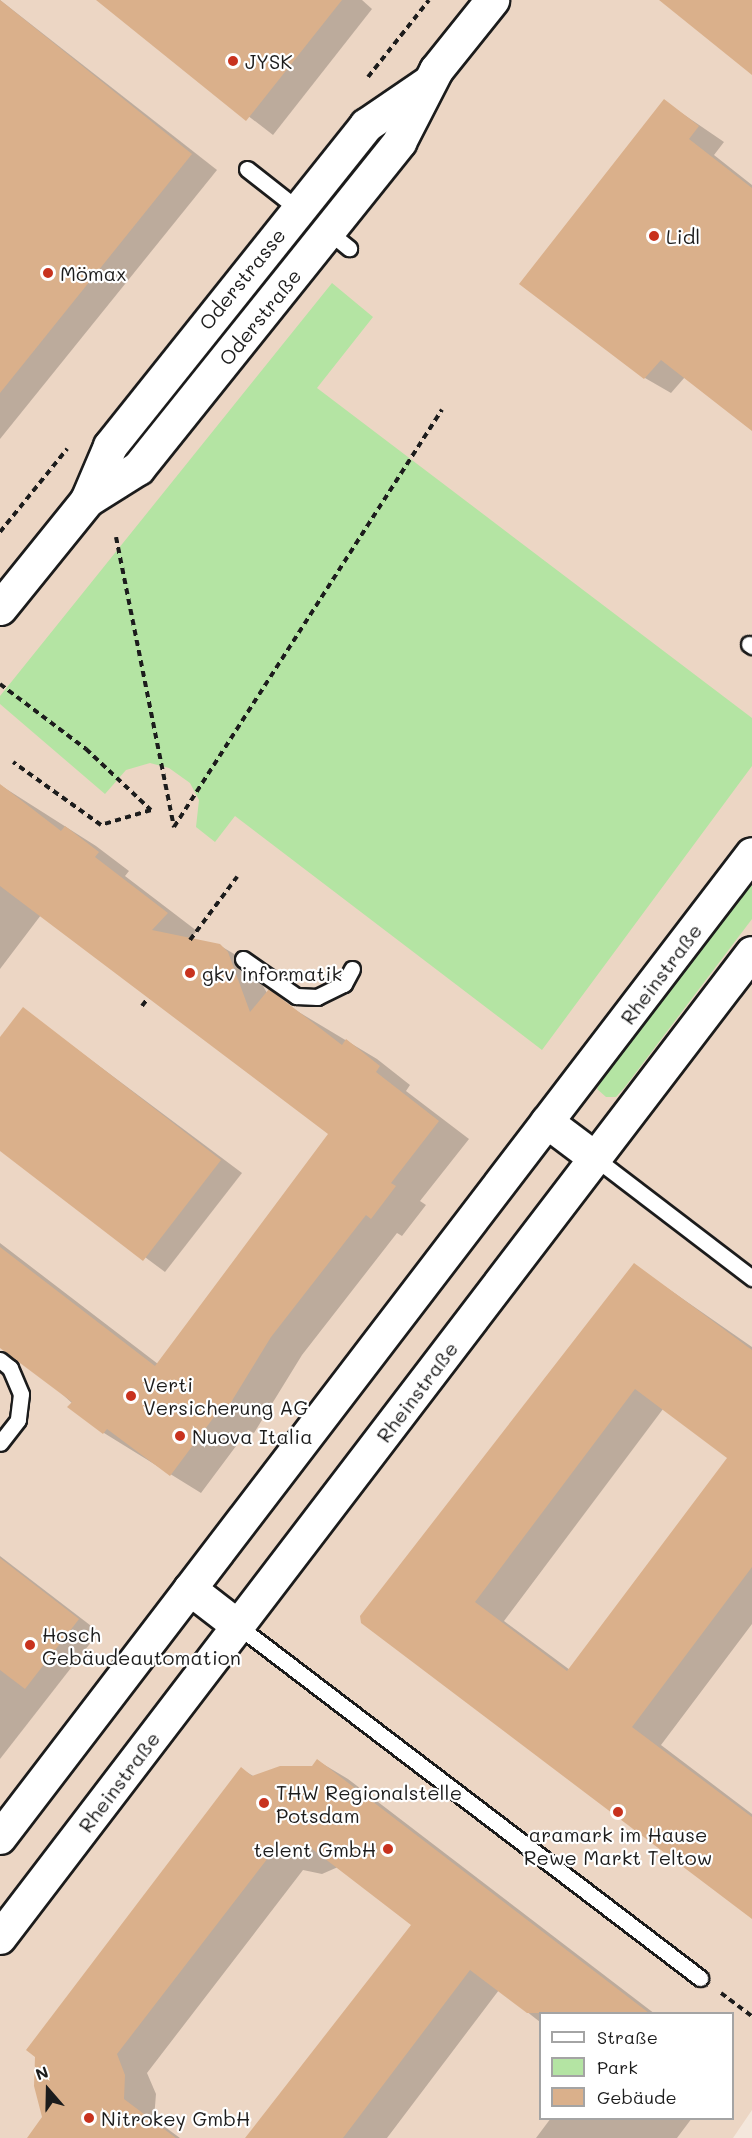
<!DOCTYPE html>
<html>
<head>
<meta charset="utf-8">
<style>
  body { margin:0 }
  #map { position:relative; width:752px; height:2138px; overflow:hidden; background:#f4e7dc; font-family:Mali,sans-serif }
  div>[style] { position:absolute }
  .built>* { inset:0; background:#ecd6c4 }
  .green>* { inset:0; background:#b4e4a3 }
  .shadow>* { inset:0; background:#0003 }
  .building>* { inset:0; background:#dab08b }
  .path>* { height:4px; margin-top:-2px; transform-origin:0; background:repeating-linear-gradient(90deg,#1c1c1c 0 6px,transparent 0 10.5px) }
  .roads { filter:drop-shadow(2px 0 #1c1c1c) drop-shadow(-2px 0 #1c1c1c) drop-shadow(0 2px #1c1c1c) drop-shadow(0 -2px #1c1c1c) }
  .lane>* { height:15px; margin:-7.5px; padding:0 7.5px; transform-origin:7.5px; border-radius:7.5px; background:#fff }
  .street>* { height:32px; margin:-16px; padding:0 16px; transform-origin:16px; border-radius:16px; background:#fff }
  .secondary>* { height:33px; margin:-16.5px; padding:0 16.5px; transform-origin:16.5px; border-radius:16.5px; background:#fff }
  .dots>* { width:16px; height:16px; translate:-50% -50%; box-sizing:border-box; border:3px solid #fff; border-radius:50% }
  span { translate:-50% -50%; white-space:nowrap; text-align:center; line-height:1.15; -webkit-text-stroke:4.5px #fff; paint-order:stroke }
  .poi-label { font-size:20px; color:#1c1c1c }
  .left { translate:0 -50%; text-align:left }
  .right { translate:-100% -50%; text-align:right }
  .street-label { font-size:20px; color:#1c1c1c }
  .legend { position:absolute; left:539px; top:2012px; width:195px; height:108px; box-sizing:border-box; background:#fff; border:2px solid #a4a4a4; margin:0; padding:8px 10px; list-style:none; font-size:18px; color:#1c1c1c }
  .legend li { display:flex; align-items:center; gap:12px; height:30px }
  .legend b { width:30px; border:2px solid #a4a4a4 }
  .north { position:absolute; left:18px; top:2060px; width:60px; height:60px; -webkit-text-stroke:4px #fff; paint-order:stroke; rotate:340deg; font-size:16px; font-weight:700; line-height:24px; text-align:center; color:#1c1c1c }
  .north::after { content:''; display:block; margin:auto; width:21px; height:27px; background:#1c1c1c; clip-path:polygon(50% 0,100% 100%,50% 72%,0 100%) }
</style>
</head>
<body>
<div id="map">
  <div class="built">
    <i style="clip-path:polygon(evenodd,0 0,752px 0,752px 2110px,733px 2138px,0 2138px,0 626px,121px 479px,0 608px,0 0,540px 2014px,732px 2014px,732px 2118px,540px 2118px,540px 2014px)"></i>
  </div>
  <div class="green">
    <i style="clip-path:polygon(332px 283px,373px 317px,317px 388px,752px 718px,752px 766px,542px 1050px,235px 816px,215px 842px,196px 827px,199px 800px,190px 783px,169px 768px,150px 763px,126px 770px,105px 794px,0 704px,0 696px)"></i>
    <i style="clip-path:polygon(752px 879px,752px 919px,625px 1087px,616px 1097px,606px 1097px,597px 1089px,605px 1070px)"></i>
  </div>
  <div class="shadow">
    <i style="clip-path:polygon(0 0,217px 170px,0 439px)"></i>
    <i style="clip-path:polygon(98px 0,362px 0,372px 9px,273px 135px)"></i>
    <i style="clip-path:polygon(664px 101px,724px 142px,714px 155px,752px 185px,752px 429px,685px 377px,671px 393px,645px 378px)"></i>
    <i style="clip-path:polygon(0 785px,96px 846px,129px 871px,125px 876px,197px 931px,190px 939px,219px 945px,251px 964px,267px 993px,377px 1059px,410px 1085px,406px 1091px,469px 1139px,420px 1201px,426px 1205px,402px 1236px,397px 1233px,302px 1355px,254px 1433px,248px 1430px,201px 1493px,104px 1433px,0 1336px,0 1243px,158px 1364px,330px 1134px,41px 915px,0 969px)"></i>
    <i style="clip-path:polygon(23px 1009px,242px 1173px,165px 1272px,0 1149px,0 1039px)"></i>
    <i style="clip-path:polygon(evenodd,634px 1265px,752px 1347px,752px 1624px,661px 1745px,752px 1814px,752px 1917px,362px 1622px,634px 1265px,663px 1409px,729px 1458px,570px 1670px,504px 1621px,663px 1409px)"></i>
    <i style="clip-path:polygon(0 1556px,99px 1632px,0 1759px)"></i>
    <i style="clip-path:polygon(318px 1761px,348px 1779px,655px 2014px,540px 2014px,540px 2022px,499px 1990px,387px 2138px,247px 2138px,413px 1925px,338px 1867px,322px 1874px,303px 1870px,147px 2073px,156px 2094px,154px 2119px,180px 2138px,51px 2138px,241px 1769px,255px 1777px,313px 1768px)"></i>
    <i style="clip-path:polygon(551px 2118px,692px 2118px,677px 2138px,536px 2138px)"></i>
  </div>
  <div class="building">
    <i style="clip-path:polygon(0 0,192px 154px,0 393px)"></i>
    <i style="clip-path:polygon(96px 0,342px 0,246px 121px)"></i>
    <i style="clip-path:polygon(659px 0,752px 0,752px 75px)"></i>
    <i style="clip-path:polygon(664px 99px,699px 126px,689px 139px,752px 188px,752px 431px,661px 360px,644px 379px,519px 284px)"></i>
    <i style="clip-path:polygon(0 784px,61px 831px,65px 826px,99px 852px,95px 857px,168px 913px,152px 930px,220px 944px,228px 952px,250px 1012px,269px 989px,342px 1045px,346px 1039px,380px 1066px,376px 1072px,439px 1121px,391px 1183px,396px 1186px,371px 1219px,366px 1215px,271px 1337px,222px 1417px,217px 1413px,170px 1476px,107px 1429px,103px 1434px,67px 1407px,72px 1402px,0 1348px,0 1247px,155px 1366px,328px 1134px,0 886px)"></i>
    <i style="clip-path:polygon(23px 1007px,221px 1160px,143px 1261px,0 1151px,0 1037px)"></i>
    <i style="clip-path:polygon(evenodd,634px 1263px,752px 1350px,752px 1567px,632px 1727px,752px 1817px,752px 1919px,361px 1623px,360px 1616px,634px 1263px,635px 1389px,727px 1458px,567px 1671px,475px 1602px,635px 1389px)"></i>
    <i style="clip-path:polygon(0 1558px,79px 1619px,25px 1689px,0 1670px)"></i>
    <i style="clip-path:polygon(317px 1759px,649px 2013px,527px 2013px,470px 1970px,343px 2138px,245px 2138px,411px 1925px,311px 1848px,291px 1857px,271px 1854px,117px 2054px,125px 2075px,124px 2099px,176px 2138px,27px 2138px,42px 2117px,34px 2086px,35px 2057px,26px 2050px,241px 1767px,252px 1776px,280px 1766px,312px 1766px)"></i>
  </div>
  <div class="path">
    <i style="left:368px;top:77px;width:98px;rotate:-51.6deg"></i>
    <i style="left:0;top:532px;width:107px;rotate:-51.1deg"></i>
    <i style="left:116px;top:537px;width:296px;rotate:78.7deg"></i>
    <i style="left:0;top:684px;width:108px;rotate:37.1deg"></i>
    <i style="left:86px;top:749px;width:89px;rotate:43.2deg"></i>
    <i style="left:151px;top:810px;width:52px;rotate:163.3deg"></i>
    <i style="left:101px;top:825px;width:108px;rotate:-144.4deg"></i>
    <i style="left:174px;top:827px;width:496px;rotate:-57.3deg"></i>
    <i style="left:190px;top:940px;width:79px;rotate:-53.3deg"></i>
    <i style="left:142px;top:1006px;width:10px;rotate:-53deg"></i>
    <i style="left:721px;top:1993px;width:39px;rotate:37deg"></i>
  </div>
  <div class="roads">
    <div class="lane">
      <i style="left:247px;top:169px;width:65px;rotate:38.1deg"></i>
      <i style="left:329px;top:232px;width:26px;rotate:39deg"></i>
      <i style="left:749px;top:644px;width:4px;rotate:34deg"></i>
      <i style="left:243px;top:959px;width:65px;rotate:34.9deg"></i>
      <i style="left:296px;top:996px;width:21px;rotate:3deg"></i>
      <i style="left:317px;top:997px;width:30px;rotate:-26deg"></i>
      <i style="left:344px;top:984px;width:17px;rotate:-62deg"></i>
      <i style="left:595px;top:1158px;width:198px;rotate:37.4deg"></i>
      <i style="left:0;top:1360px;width:13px;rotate:39deg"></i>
      <i style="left:10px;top:1368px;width:28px;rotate:67deg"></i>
      <i style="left:21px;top:1394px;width:26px;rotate:97deg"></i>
      <i style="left:18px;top:1420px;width:29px;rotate:128deg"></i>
      <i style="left:238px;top:1626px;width:581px;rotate:37.3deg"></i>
    </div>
    <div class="street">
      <i style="left:547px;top:1122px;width:60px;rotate:36.9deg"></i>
      <i style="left:190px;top:1589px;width:61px;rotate:37.6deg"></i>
      <i style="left:0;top:1838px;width:1238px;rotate:-52.61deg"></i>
      <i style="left:0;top:1938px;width:1239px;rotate:-52.64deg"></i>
    </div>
    <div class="secondary">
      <i style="left:87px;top:500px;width:59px;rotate:-66.9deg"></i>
      <i style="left:110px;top:446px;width:411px;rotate:-51.4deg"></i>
      <i style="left:366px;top:125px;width:73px;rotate:-34.3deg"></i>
      <i style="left:0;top:608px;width:139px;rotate:-51.1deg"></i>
      <i style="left:87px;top:500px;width:60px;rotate:-32.1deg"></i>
      <i style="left:138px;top:468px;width:418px;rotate:-51.3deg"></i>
      <i style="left:399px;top:142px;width:81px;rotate:-62.8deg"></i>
      <i style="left:436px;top:70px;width:90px;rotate:-51.3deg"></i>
    </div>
  </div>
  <div class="dots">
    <i style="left:233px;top:61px;background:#c8321e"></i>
    <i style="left:654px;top:236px;background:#c8321e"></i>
    <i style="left:48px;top:273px;background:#c8321e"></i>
    <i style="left:190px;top:973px;background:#c8321e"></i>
    <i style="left:131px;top:1396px;background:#c8321e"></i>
    <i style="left:180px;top:1436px;background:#c8321e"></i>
    <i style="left:30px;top:1645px;background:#c8321e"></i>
    <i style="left:264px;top:1803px;background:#c8321e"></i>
    <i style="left:618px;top:1812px;background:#c8321e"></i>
    <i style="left:388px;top:1849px;background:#c8321e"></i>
    <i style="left:89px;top:2118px;background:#c8321e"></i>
  </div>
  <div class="poi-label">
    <span class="left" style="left:245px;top:61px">JYSK</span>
    <span class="left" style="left:666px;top:236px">Lidl</span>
    <span class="left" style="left:60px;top:273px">Mömax</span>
    <span class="left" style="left:202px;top:973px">gkv informatik</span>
    <span class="left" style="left:143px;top:1396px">Verti<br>Versicherung AG</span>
    <span class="left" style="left:192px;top:1436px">Nuova Italia</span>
    <span class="left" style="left:42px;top:1646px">Hosch<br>Gebäudeautomation</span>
    <span class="left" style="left:276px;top:1804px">THW Regionalstelle<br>Potsdam</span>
    <span style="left:618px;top:1846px">aramark im Hause<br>Rewe Markt Teltow</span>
    <span class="right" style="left:376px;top:1849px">telent GmbH</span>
    <span class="left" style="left:101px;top:2118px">Nitrokey GmbH</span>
  </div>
  <div class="street-label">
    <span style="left:242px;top:279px;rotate:-51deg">Oderstrasse</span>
    <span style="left:260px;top:317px;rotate:-51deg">Oderstraße</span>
    <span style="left:661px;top:974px;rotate:-53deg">Rheinstraße</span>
    <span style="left:417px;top:1392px;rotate:-53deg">Rheinstraße</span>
    <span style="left:119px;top:1782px;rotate:-53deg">Rheinstraße</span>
  </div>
  <ul class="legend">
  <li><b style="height:8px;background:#fff"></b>Straße</li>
  <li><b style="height:16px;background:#b4e4a3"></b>Park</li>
  <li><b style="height:16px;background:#dab08b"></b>Gebäude</li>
  </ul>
  <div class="north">N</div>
</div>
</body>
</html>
